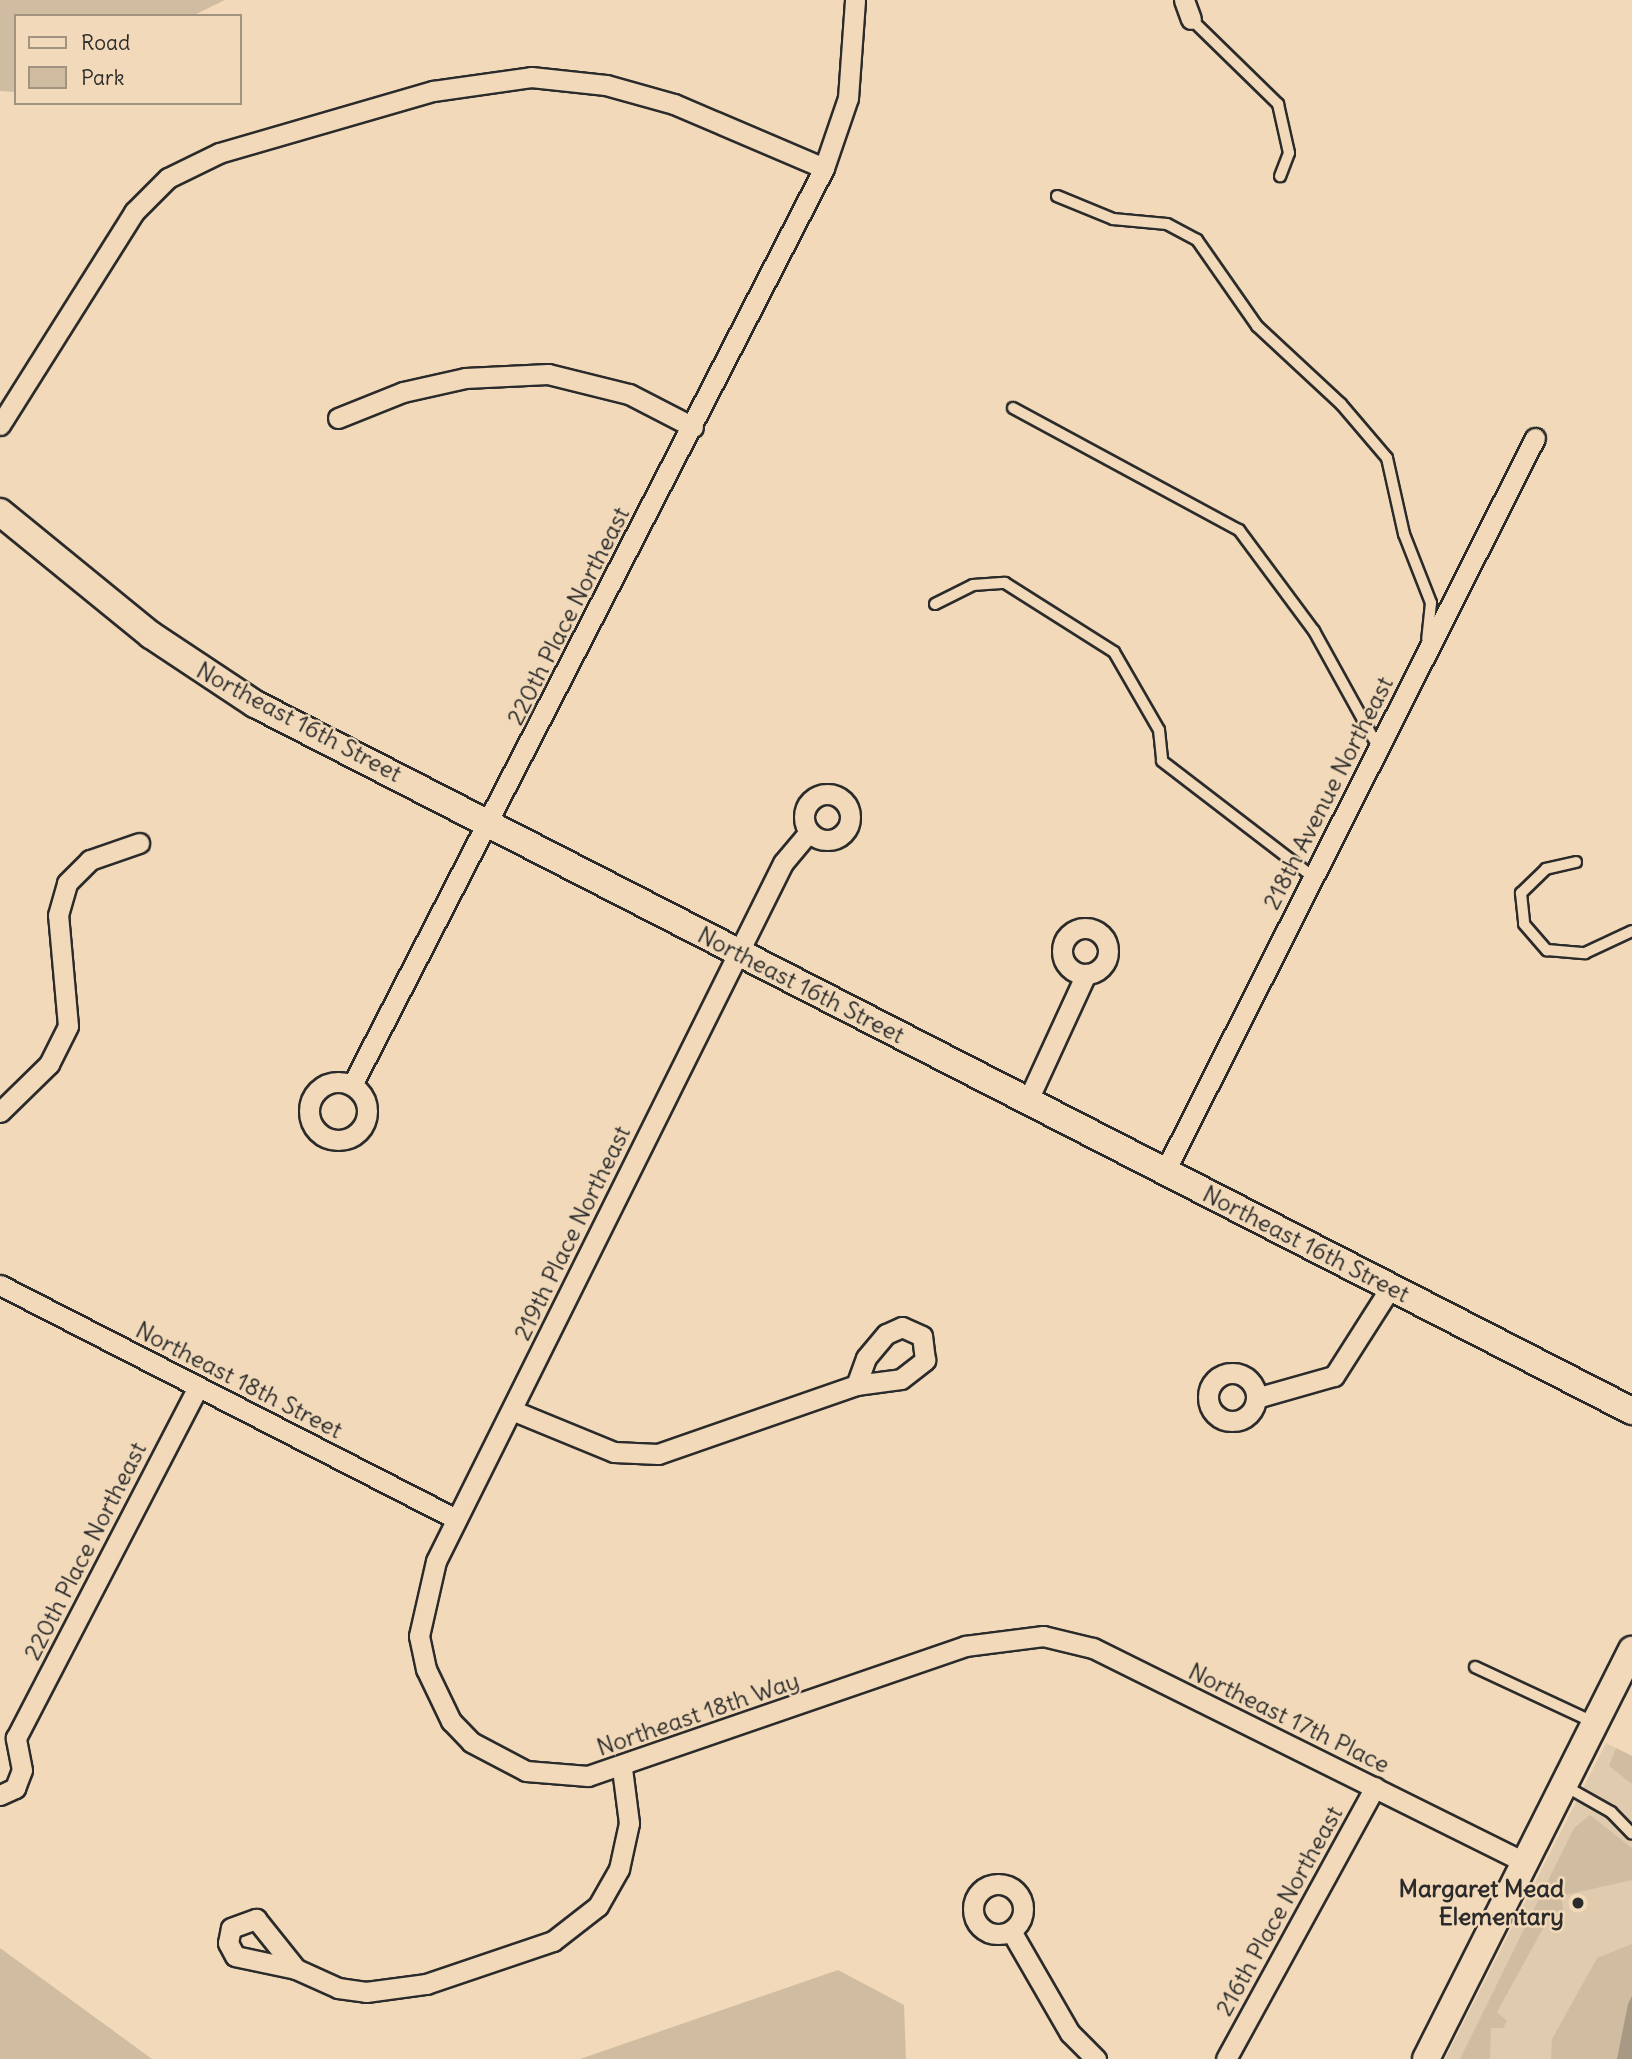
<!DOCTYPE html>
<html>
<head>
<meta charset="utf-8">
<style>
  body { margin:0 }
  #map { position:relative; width:1632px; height:2059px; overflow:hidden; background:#f1d9b9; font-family:Delius,sans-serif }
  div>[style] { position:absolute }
  .built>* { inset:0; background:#e1cbae }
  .green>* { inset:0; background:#d0bda1 }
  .water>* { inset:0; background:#a89984 }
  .roads { filter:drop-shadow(2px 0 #2b2b2b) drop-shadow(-2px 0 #2b2b2b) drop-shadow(0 2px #2b2b2b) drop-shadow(0 -2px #2b2b2b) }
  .lane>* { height:10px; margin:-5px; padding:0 5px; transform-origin:5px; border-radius:5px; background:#f1d9b9 }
  .street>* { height:19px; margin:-9.5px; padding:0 9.5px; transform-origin:9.5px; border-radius:9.5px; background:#f1d9b9 }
  .street>.ring { margin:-9.5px; padding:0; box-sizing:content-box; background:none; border:19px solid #f1d9b9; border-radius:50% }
  .secondary>* { height:26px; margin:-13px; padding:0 13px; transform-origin:13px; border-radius:13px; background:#f1d9b9 }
  .dots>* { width:19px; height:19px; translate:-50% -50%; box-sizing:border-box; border:4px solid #f1d9b9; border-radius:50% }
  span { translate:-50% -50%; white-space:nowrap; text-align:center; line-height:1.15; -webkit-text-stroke:5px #f1d9b9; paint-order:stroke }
  .street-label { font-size:24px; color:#2b2b2b }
  .poi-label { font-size:24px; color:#2b2b2b; font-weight:700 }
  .right { translate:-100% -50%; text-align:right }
  .legend { position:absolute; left:14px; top:14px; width:228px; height:91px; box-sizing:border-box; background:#f1d9b9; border:2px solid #a29380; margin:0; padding:9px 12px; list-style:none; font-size:21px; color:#2b2b2b }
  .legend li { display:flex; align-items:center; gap:14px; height:35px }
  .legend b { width:35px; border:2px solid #a29380 }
</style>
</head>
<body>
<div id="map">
  <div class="built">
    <i style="clip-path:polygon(1606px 1743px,1632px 1756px,1632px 2059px,1445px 2059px)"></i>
  </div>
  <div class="green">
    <i style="clip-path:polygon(0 0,225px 0,192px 16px,16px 16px,16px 92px,0 91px)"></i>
    <i style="clip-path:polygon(1616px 1748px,1632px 1756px,1632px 1784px,1609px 1766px)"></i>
    <i style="clip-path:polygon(1590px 1815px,1632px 1848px,1632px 1880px,1561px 1896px,1565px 1922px,1550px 1916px,1497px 2012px,1507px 2021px,1503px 2028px,1491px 2028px,1490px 2059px,1460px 2059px,1574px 1828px)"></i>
    <i style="clip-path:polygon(1632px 1944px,1632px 2059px,1551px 2059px,1552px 2039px,1597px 1958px)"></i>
    <i style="clip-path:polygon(0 1948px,152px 2059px,0 2059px)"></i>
    <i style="clip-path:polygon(838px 1970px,904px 2005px,906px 2059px,580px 2059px)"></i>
  </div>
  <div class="water">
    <i style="clip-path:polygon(1632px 1996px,1632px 2059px,1617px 2059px,1628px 2004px)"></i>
  </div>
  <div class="roads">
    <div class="lane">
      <i style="left:1191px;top:19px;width:122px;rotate:44.3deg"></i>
      <i style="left:1278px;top:104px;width:50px;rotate:77.3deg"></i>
      <i style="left:1289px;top:153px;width:25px;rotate:111deg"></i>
      <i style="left:1057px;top:196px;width:61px;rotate:22.3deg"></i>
      <i style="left:1113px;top:219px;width:54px;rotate:5.3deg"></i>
      <i style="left:1167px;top:224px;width:34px;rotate:28deg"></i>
      <i style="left:1197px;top:240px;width:105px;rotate:55.1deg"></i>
      <i style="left:1257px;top:326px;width:115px;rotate:42.9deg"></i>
      <i style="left:1341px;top:404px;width:71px;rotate:49.6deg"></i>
      <i style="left:1387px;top:458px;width:78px;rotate:77.4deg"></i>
      <i style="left:1404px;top:534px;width:74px;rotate:68.6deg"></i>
      <i style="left:1431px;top:603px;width:36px;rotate:96deg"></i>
      <i style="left:1013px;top:408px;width:257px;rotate:28.4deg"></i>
      <i style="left:1239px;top:530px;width:126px;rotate:53.4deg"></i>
      <i style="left:1314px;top:631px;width:132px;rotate:61.1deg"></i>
      <i style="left:935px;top:604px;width:42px;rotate:-26.6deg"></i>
      <i style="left:973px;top:585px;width:32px;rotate:-4deg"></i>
      <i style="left:1005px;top:583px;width:129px;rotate:32.3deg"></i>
      <i style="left:1114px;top:652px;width:90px;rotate:60deg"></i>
      <i style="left:1159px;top:730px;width:31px;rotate:84deg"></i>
      <i style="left:1162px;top:761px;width:190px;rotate:37.5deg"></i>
      <i style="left:1576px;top:862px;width:31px;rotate:167deg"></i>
      <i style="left:1546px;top:869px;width:35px;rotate:136deg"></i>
      <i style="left:1521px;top:893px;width:31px;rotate:84deg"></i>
      <i style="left:1524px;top:924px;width:35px;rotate:49deg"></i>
      <i style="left:1547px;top:950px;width:38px;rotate:5deg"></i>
      <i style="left:1585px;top:953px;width:52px;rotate:-25.1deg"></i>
      <i style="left:1475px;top:1667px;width:132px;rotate:25deg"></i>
      <i style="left:1565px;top:1786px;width:53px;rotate:29.5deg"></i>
      <i style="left:1611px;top:1812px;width:30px;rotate:46deg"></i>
    </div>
    <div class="street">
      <i style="left:1184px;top:0;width:20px;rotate:70deg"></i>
      <i style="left:338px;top:418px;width:70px;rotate:-21.8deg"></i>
      <i style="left:403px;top:392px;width:64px;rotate:-12.7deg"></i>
      <i style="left:465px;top:378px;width:83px;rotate:-2.8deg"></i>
      <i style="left:548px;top:374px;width:83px;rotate:13.9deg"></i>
      <i style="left:629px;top:394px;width:72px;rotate:27.3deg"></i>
      <i style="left:0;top:425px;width:252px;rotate:-57.8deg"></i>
      <i style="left:134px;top:212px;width:48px;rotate:-45deg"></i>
      <i style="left:168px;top:178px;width:57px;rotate:-26.1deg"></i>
      <i style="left:219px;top:153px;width:223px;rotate:-16.2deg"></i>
      <i style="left:433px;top:91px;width:99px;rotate:-8.1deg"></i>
      <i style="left:531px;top:77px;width:75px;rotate:6.1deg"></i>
      <i style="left:606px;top:85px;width:71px;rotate:15.6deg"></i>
      <i style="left:674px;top:104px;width:163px;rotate:23.1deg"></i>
      <i class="ring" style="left:804px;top:794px;width:27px;height:27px"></i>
      <i style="left:809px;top:832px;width:40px;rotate:130deg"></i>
      <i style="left:783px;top:863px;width:779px;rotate:116.43deg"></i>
      <i style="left:436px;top:1561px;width:77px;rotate:102.8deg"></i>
      <i style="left:419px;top:1636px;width:34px;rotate:78deg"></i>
      <i style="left:426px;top:1669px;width:58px;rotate:64.3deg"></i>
      <i style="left:451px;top:1721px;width:29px;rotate:46deg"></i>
      <i style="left:471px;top:1742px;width:62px;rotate:27.8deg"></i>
      <i style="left:526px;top:1771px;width:62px;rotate:4.6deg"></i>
      <i style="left:588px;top:1776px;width:399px;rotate:-19deg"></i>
      <i style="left:965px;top:1646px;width:79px;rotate:-7.3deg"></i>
      <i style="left:1043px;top:1636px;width:51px;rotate:13.5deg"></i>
      <i style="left:1093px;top:1648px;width:483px;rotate:26.4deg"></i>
      <i class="ring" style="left:1062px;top:928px;width:27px;height:27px"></i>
      <i class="ring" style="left:309px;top:1082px;width:39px;height:39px"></i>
      <i style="left:352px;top:1085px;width:1031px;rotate:-62.76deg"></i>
      <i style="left:824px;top:168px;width:74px;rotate:-71.1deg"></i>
      <i style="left:848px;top:98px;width:98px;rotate:-85.9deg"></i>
      <i style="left:1028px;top:1100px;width:139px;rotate:-65.3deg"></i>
      <i style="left:0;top:1112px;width:69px;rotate:-44.4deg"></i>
      <i style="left:49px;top:1064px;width:42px;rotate:-63.4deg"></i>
      <i style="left:68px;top:1026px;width:111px;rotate:-95.1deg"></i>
      <i style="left:58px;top:915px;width:33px;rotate:-74deg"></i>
      <i style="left:67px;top:883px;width:33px;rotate:-45deg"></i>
      <i style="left:90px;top:860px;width:52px;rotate:-19.1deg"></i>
      <i style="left:1165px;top:1171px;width:821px;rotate:-63.22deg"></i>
      <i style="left:0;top:1285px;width:513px;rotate:27.16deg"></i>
      <i class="ring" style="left:1208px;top:1373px;width:29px;height:29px"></i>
      <i style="left:1256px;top:1398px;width:81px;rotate:-15.8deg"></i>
      <i style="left:1334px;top:1376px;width:104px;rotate:-57.5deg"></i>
      <i style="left:514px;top:1411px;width:108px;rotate:22.3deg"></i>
      <i style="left:614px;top:1452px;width:44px;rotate:2.6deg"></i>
      <i style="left:658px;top:1454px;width:210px;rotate:-19.2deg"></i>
      <i style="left:856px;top:1385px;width:45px;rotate:-7.6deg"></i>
      <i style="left:901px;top:1379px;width:31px;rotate:-38deg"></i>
      <i style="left:925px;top:1360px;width:24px;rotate:-97deg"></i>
      <i style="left:922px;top:1336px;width:22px;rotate:-156deg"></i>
      <i style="left:902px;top:1327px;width:17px;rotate:156deg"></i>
      <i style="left:886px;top:1334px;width:31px;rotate:130deg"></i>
      <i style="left:866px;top:1358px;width:29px;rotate:110deg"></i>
      <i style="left:0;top:1795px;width:17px;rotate:-25deg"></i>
      <i style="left:15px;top:1788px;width:19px;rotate:-69deg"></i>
      <i style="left:22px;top:1770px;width:33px;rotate:-101deg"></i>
      <i style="left:16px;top:1738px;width:395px;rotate:-62.6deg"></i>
      <i class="ring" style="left:973px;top:1884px;width:31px;height:31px"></i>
      <i style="left:1011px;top:1931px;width:118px;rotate:60deg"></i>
      <i style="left:1070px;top:2033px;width:37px;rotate:45deg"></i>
      <i style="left:296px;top:1969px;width:62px;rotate:-168deg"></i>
      <i style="left:235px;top:1956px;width:15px;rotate:-118deg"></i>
      <i style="left:228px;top:1943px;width:15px;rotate:-79deg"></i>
      <i style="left:231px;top:1928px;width:27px;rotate:-20deg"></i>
      <i style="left:256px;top:1919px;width:64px;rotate:51.3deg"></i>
      <i style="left:296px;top:1969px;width:46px;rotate:24.3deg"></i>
      <i style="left:338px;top:1988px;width:28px;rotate:8deg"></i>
      <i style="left:366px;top:1992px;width:61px;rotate:-7.6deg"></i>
      <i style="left:426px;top:1984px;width:134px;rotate:-18.7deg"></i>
      <i style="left:553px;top:1941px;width:57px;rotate:-37.9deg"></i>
      <i style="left:598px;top:1906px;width:43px;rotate:-60.4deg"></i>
      <i style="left:619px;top:1869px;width:47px;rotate:-77.7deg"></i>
      <i style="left:629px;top:1823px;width:55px;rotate:-97.3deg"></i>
      <i style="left:1226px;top:2059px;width:310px;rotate:-61.3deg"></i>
    </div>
    <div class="secondary">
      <i style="left:0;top:512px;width:195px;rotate:39.2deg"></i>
      <i style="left:151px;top:635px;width:125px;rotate:33.6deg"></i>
      <i style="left:255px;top:704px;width:1548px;rotate:27.18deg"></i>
      <i style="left:1426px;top:2059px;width:458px;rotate:-63.3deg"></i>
    </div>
  </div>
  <div class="dots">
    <i style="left:1578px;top:1903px;background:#2b2b2b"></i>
  </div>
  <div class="street-label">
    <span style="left:568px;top:616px;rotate:-63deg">220th Place Northeast</span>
    <span style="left:299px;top:722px;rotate:28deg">Northeast 16th Street</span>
    <span style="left:1328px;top:793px;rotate:-63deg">218th Avenue Northeast</span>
    <span style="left:801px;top:985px;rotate:27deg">Northeast 16th Street</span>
    <span style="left:572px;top:1233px;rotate:-64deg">219th Place Northeast</span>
    <span style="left:1306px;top:1244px;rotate:27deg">Northeast 16th Street</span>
    <span style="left:239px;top:1380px;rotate:27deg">Northeast 18th Street</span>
    <span style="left:85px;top:1551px;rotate:-63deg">220th Place Northeast</span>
    <span style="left:698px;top:1714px;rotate:-19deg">Northeast 18th Way</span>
    <span style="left:1289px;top:1718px;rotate:26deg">Northeast 17th Place</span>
    <span style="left:1279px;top:1911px;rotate:-61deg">216th Place Northeast</span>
  </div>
  <div class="poi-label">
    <span class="right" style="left:1564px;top:1903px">Margaret Mead<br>Elementary</span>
  </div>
  <ul class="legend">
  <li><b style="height:9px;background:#f1d9b9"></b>Road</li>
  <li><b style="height:19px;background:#d0bda1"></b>Park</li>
  </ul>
</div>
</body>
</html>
